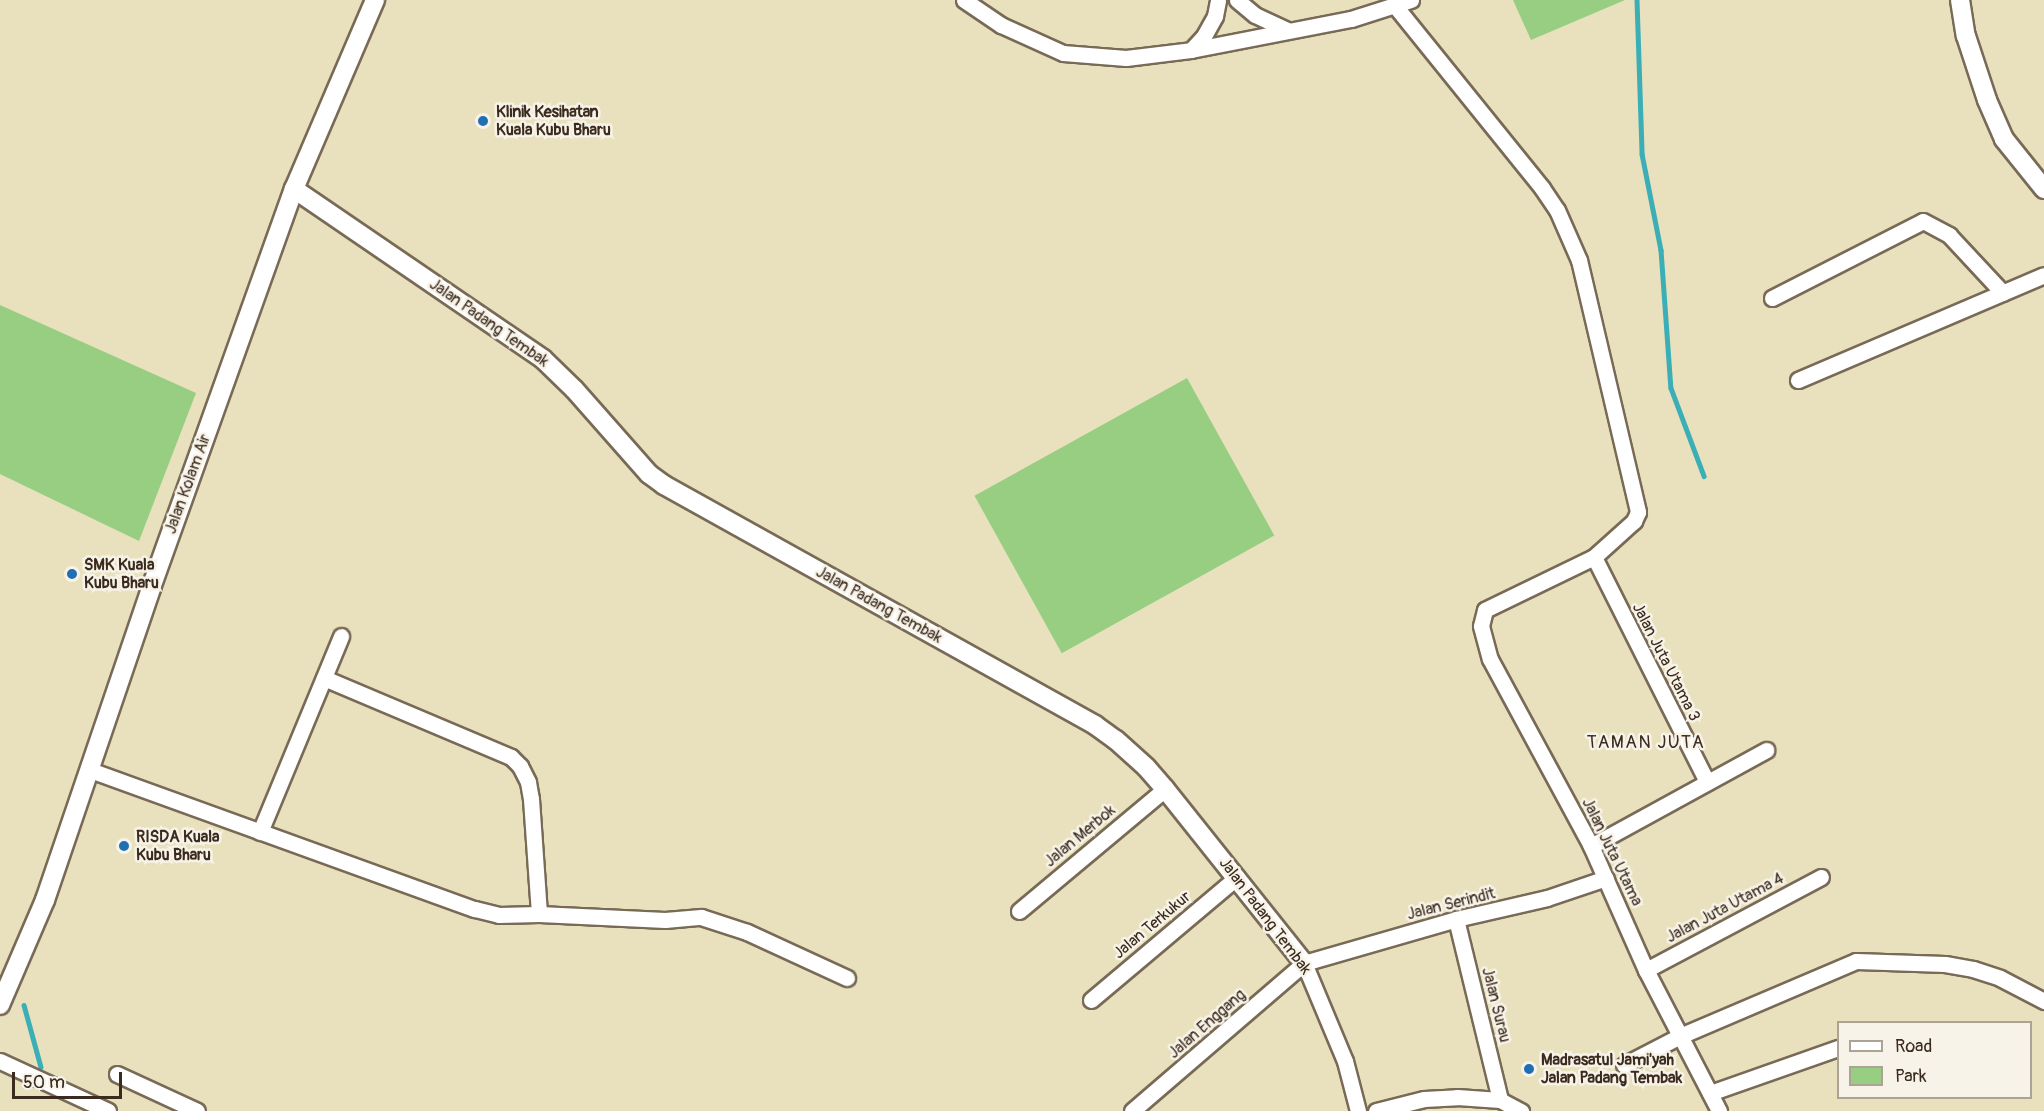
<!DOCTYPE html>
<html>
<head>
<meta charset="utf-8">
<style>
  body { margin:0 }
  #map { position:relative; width:2044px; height:1111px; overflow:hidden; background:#e9e1bd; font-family:Pangolin,sans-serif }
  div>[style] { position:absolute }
  .green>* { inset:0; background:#97ce81; transform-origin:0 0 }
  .stream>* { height:4.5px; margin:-2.25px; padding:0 2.25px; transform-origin:2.25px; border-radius:2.25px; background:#3caeb6 }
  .roads { filter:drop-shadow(2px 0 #786a56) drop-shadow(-2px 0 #786a56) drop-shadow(0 2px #786a56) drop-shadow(0 -2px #786a56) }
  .minor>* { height:15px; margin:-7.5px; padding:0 7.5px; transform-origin:7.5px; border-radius:7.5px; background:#fff }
  .tertiary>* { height:18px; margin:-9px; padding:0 9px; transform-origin:9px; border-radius:9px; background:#fff }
  .dots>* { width:16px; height:16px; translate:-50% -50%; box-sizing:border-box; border:3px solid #f7f3e8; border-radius:50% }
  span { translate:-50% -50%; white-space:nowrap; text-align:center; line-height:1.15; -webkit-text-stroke:5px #f7f3e8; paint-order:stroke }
  .poi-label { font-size:16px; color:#3b2a1e; font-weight:700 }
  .left { translate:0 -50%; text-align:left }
  .street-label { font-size:16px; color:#3b2a1e }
  .neighbourhood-label { font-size:18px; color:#3b2a1e; letter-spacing:1.5px }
  .legend { position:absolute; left:1837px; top:1021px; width:195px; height:78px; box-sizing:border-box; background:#f7f3e8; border:2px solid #aca397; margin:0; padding:8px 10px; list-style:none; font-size:18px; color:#3b2a1e }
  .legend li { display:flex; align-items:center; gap:12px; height:30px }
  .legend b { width:30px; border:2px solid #aca397 }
  .scale { position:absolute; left:12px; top:1072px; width:110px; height:27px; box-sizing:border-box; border:3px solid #3b2a1e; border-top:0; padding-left:8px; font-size:18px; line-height:21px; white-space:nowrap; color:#3b2a1e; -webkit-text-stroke:4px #f7f3e8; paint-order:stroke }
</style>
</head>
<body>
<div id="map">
  <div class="green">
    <i style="clip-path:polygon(1513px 0,1625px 0,1531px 40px)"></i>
    <i style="clip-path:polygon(0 305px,196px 393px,139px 541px,0 474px)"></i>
    <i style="left:1187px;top:378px;width:180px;height:243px;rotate:61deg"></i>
  </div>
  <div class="stream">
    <i style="left:1637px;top:0;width:154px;rotate:88.1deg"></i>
    <i style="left:1642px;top:154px;width:98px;rotate:78.8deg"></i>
    <i style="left:1661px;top:250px;width:138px;rotate:85.9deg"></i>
    <i style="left:1671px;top:388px;width:94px;rotate:69.4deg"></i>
    <i style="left:24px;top:1005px;width:64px;rotate:74.7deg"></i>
  </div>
  <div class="roads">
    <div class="minor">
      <i style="left:964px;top:0;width:45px;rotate:34deg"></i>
      <i style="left:1001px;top:25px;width:68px;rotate:24.3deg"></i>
      <i style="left:1063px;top:53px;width:63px;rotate:4.5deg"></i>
      <i style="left:1126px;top:58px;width:65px;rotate:-7deg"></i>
      <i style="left:1191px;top:50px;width:163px;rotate:-11deg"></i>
      <i style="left:1351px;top:19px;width:63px;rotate:-17.6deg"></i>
      <i style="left:1237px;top:0;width:23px;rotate:40deg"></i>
      <i style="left:1255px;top:15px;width:35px;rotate:25deg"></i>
      <i style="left:1396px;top:7px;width:233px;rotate:51.1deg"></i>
      <i style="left:1542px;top:188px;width:27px;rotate:56deg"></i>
      <i style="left:1557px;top:210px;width:55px;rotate:66.3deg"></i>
      <i style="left:1579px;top:260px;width:259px;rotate:76.8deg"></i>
      <i style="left:1638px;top:512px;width:10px;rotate:114deg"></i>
      <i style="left:1634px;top:521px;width:54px;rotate:138deg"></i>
      <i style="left:1594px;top:557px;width:121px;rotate:154.1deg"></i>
      <i style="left:1485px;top:610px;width:16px;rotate:104deg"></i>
      <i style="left:1481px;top:626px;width:34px;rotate:75deg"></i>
      <i style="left:1490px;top:659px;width:213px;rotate:61.6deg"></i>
      <i style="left:1591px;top:846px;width:136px;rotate:66.1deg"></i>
      <i style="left:1646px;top:970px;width:159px;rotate:62.6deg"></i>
      <i style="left:1191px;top:50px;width:19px;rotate:-47deg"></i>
      <i style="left:1204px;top:36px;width:23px;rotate:-61deg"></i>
      <i style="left:1215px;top:16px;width:16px;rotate:-79deg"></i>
      <i style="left:1772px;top:298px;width:169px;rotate:-27deg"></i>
      <i style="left:1923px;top:221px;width:30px;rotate:28deg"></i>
      <i style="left:1949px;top:235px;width:79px;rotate:47deg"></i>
      <i style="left:1798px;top:380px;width:267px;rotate:-23.1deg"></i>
      <i style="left:1594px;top:557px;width:252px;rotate:63.3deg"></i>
      <i style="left:324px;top:678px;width:203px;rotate:22.9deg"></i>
      <i style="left:511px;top:757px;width:13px;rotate:45deg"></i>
      <i style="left:520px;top:766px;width:18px;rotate:63deg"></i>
      <i style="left:528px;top:782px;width:17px;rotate:80deg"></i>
      <i style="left:531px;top:799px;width:115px;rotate:86deg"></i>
      <i style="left:90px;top:770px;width:409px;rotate:19.9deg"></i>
      <i style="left:475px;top:909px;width:25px;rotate:14deg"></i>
      <i style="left:499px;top:915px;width:40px;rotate:-1.4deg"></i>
      <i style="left:539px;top:914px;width:126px;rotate:2.7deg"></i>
      <i style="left:665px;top:920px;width:36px;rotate:-5deg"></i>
      <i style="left:701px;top:917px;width:48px;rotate:18.1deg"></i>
      <i style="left:747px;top:932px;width:110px;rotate:24.7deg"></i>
      <i style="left:260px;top:832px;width:212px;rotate:-67.5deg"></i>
      <i style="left:1591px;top:846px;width:200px;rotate:-28.7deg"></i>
      <i style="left:1019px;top:911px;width:190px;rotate:-39.9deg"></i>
      <i style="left:1456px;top:919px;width:186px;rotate:76.3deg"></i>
      <i style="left:1304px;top:963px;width:106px;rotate:67.3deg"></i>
      <i style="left:1345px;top:1061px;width:52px;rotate:75.4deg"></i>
      <i style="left:1646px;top:970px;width:198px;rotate:-28deg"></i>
      <i style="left:1091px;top:1000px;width:191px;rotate:-40.1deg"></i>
      <i style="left:0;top:1061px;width:119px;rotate:24.8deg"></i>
      <i style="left:1624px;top:1065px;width:63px;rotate:-27.4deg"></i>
      <i style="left:1680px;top:1036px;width:191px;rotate:-23.1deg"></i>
      <i style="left:1856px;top:961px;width:89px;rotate:1.9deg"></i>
      <i style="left:1945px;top:964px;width:28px;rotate:10deg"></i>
      <i style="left:1973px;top:969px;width:28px;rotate:18deg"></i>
      <i style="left:2000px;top:978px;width:50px;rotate:27.6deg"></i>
      <i style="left:117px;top:1074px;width:88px;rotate:24.8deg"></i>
      <i style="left:1710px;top:1093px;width:136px;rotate:-19.4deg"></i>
      <i style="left:1132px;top:1111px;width:227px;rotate:-40.7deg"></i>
      <i style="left:1304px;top:963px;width:158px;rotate:-16.1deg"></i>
      <i style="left:1456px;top:919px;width:93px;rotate:-13deg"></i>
      <i style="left:1547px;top:898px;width:62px;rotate:-18.7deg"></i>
      <i style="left:1376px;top:1111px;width:49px;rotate:-14deg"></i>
      <i style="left:1424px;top:1099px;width:33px;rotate:-3deg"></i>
      <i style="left:1457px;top:1097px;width:43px;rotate:4deg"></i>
      <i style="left:1500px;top:1100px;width:24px;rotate:28deg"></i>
    </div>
    <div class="tertiary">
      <i style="left:1960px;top:0;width:36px;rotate:81deg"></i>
      <i style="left:1966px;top:36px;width:67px;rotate:71.8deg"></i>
      <i style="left:1987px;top:100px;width:43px;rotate:66.4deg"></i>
      <i style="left:2004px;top:139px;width:64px;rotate:51.3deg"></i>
      <i style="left:294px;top:189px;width:301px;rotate:34.3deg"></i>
      <i style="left:543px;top:359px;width:43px;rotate:44.1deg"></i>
      <i style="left:574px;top:389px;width:113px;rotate:48.6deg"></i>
      <i style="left:649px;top:474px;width:19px;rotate:36deg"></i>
      <i style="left:664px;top:485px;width:493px;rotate:29.1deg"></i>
      <i style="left:1095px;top:725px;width:26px;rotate:36deg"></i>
      <i style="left:1116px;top:740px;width:40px;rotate:42deg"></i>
      <i style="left:1146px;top:767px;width:29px;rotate:49deg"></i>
      <i style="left:1165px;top:789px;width:223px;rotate:51.4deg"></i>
      <i style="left:0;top:1005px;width:114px;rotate:-66.8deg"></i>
      <i style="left:45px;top:900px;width:330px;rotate:-71.2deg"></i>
      <i style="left:151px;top:588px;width:424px;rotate:-70.3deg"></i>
      <i style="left:294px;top:189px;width:206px;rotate:-66.8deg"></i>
    </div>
  </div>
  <div class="dots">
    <i style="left:483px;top:121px;background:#1f6fb2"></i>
    <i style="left:72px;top:574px;background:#1f6fb2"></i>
    <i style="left:124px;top:846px;background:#1f6fb2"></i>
    <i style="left:1529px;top:1069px;background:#1f6fb2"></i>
  </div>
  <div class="poi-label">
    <span class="left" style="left:496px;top:121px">Klinik Kesihatan<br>Kuala Kubu Bharu</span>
    <span class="left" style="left:84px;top:574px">SMK Kuala<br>Kubu Bharu</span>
    <span class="left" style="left:136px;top:846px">RISDA Kuala<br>Kubu Bharu</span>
    <span class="left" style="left:1541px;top:1069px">Madrasatul Jami'yah<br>Jalan Padang Tembak</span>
  </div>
  <div class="street-label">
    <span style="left:489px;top:323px;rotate:35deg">Jalan Padang Tembak</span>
    <span style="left:188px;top:484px;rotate:-70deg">Jalan Kolam Air</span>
    <span style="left:879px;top:605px;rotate:29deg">Jalan Padang Tembak</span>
    <span style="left:1666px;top:662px;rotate:63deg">Jalan Juta Utama 3</span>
    <span style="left:1080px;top:836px;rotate:-40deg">Jalan Merbok</span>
    <span style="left:1612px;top:852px;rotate:64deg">Jalan Juta Utama</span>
    <span style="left:1451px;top:904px;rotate:-14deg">Jalan Serindit</span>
    <span style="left:1725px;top:908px;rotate:-28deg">Jalan Juta Utama 4</span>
    <span style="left:1265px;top:916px;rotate:53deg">Jalan Padang Tembak</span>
    <span style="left:1152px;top:925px;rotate:-40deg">Jalan Terkukur</span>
    <span style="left:1496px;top:1005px;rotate:76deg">Jalan Surau</span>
    <span style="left:1207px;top:1024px;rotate:-41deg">Jalan Enggang</span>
  </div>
  <div class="neighbourhood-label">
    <span style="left:1646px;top:743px">TAMAN JUTA</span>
  </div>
  <ul class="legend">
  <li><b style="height:8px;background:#fff"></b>Road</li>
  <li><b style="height:16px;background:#97ce81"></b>Park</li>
  </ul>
  <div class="scale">50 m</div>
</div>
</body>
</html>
